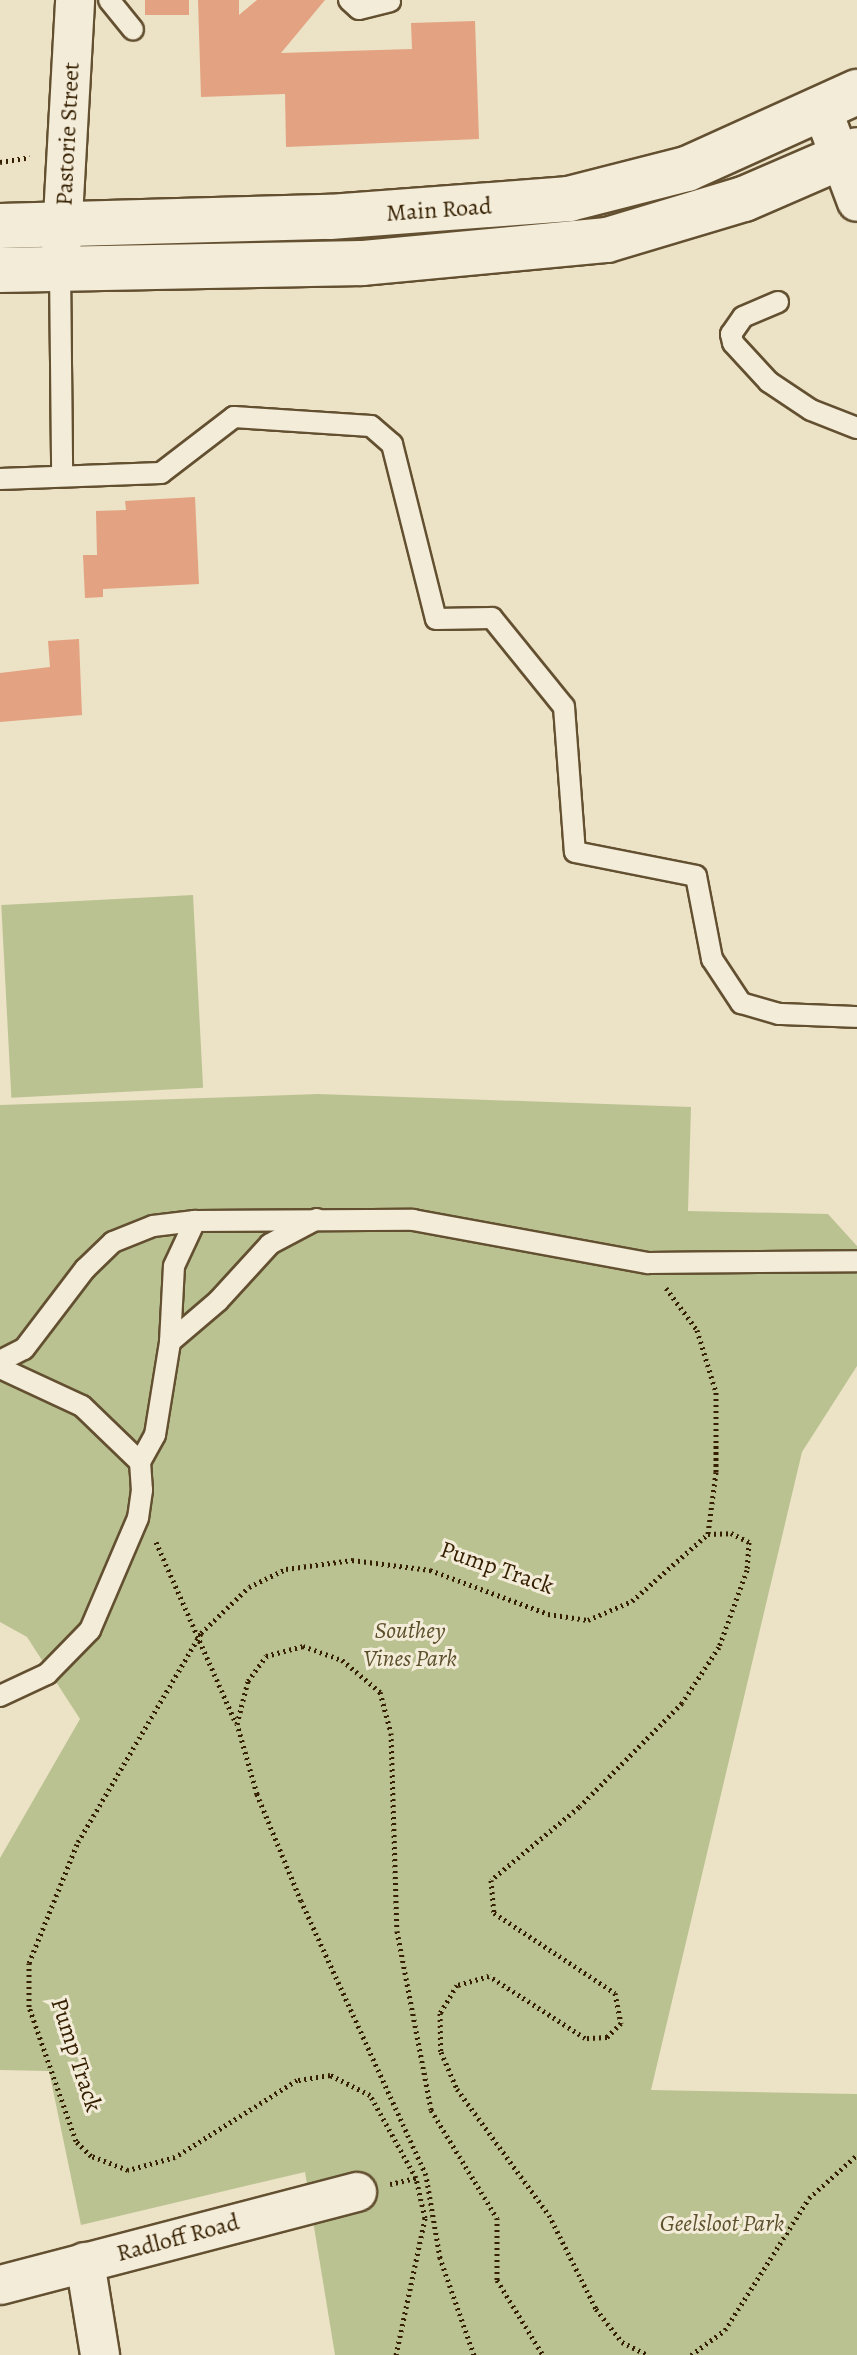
<!DOCTYPE html>
<html>
<head>
<meta charset="utf-8">
<style>
  body { margin:0 }
  #map { position:relative; width:857px; height:2355px; overflow:hidden; background:#ece2c5; font-family:Alegreya,serif }
  div>[style] { position:absolute }
  .green>* { inset:0; background:#bbc292; transform-origin:0 0 }
  .building>* { inset:0; background:#e3a281; transform-origin:0 0 }
  .path>* { height:5px; margin-top:-2.5px; transform-origin:0; background:repeating-linear-gradient(90deg,#351f00 0 2px,transparent 0 6px) }
  .roads { filter:drop-shadow(2px 0 #635031) drop-shadow(-2px 0 #635031) drop-shadow(0 2px #635031) drop-shadow(0 -2px #635031) }
  .service>* { height:20px; margin:-10px; padding:0 10px; transform-origin:10px; border-radius:10px; background:#f3ecd9 }
  .minor>* { height:38px; margin:-19px; padding:0 19px; transform-origin:19px; border-radius:19px; background:#f3ecd9 }
  .secondary>* { height:44px; margin:-22px; padding:0 22px; transform-origin:22px; border-radius:22px; background:#f3ecd9 }
  span { translate:-50% -50%; white-space:nowrap; text-align:center; line-height:1.15; -webkit-text-stroke:6px #f3ecd9; paint-order:stroke }
  .street-label { font-size:24px; color:#351f00 }
  .park-label { font-size:24px; color:#5d502c; font-style:italic }
</style>
</head>
<body>
<div id="map">
  <div class="green">
    <i style="left:193px;top:895px;width:193px;height:192px;rotate:87deg"></i>
    <i style="clip-path:polygon(318px 1094px,691px 1107px,688px 1211px,828px 1214px,857px 1246px,857px 1366px,802px 1452px,651px 2090px,857px 2094px,857px 2355px,335px 2355px,305px 2172px,81px 2225px,49px 2071px,0 2070px,0 1858px,80px 1719px,27px 1637px,0 1622px,0 1105px)"></i>
  </div>
  <div class="building">
    <i style="left:145px;top:0;width:44px;height:15px"></i>
    <i style="clip-path:polygon(198px 0,239px 0,239px 15px,257px 0,325px 0,281px 53px,412px 49px,411px 23px,475px 21px,479px 139px,286px 147px,285px 94px,201px 97px)"></i>
    <i style="clip-path:polygon(195px 497px,199px 584px,103px 589px,103px 597px,85px 598px,83px 555px,97px 555px,96px 511px,126px 510px,125px 501px)"></i>
    <i style="clip-path:polygon(79px 639px,82px 715px,0 722px,0 673px,50px 667px,48px 641px)"></i>
  </div>
  <div class="path">
    <i style="left:0;top:162px;width:30px;rotate:-9deg"></i>
    <i style="left:666px;top:1288px;width:52px;rotate:53.6deg"></i>
    <i style="left:697px;top:1330px;width:65px;rotate:73deg"></i>
    <i style="left:716px;top:1392px;width:80px;rotate:90deg"></i>
    <i style="left:716px;top:1472px;width:63px;rotate:97.4deg"></i>
    <i style="left:156px;top:1542px;width:198px;rotate:66.2deg"></i>
    <i style="left:390px;top:2184px;width:27px;rotate:-13deg"></i>
    <i style="left:396px;top:2355px;width:140px;rotate:-78deg"></i>
    <i style="left:425px;top:2218px;width:41px;rotate:-102.7deg"></i>
    <i style="left:416px;top:2178px;width:95px;rotate:-119deg"></i>
    <i style="left:370px;top:2095px;width:45px;rotate:-153.4deg"></i>
    <i style="left:330px;top:2075px;width:33px;rotate:171deg"></i>
    <i style="left:297px;top:2080px;width:144px;rotate:147.7deg"></i>
    <i style="left:175px;top:2157px;width:49px;rotate:164.5deg"></i>
    <i style="left:128px;top:2170px;width:40px;rotate:-159deg"></i>
    <i style="left:91px;top:2156px;width:21px;rotate:-135deg"></i>
    <i style="left:76px;top:2141px;width:142px;rotate:-109.3deg"></i>
    <i style="left:29px;top:2007px;width:44px;rotate:-90deg"></i>
    <i style="left:29px;top:1963px;width:131px;rotate:-68deg"></i>
    <i style="left:78px;top:1842px;width:243px;rotate:-59.5deg"></i>
    <i style="left:201px;top:1633px;width:66px;rotate:-43.8deg"></i>
    <i style="left:249px;top:1587px;width:41px;rotate:-25.9deg"></i>
    <i style="left:286px;top:1569px;width:67px;rotate:-7.8deg"></i>
    <i style="left:352px;top:1560px;width:79px;rotate:7.3deg"></i>
    <i style="left:430px;top:1570px;width:126px;rotate:20.4deg"></i>
    <i style="left:548px;top:1614px;width:40px;rotate:8.5deg"></i>
    <i style="left:588px;top:1620px;width:48px;rotate:-23.4deg"></i>
    <i style="left:632px;top:1601px;width:101px;rotate:-41.4deg"></i>
    <i style="left:708px;top:1534px;width:23px;rotate:-2deg"></i>
    <i style="left:731px;top:1533px;width:20px;rotate:27deg"></i>
    <i style="left:749px;top:1542px;width:28px;rotate:94deg"></i>
    <i style="left:747px;top:1570px;width:82px;rotate:110deg"></i>
    <i style="left:719px;top:1647px;width:67px;rotate:123.5deg"></i>
    <i style="left:682px;top:1703px;width:146px;rotate:134.7deg"></i>
    <i style="left:579px;top:1807px;width:114px;rotate:140.3deg"></i>
    <i style="left:491px;top:1880px;width:33px;rotate:85deg"></i>
    <i style="left:494px;top:1913px;width:145px;rotate:33.5deg"></i>
    <i style="left:615px;top:1993px;width:31px;rotate:79deg"></i>
    <i style="left:621px;top:2023px;width:20px;rotate:135deg"></i>
    <i style="left:607px;top:2037px;width:22px;rotate:177deg"></i>
    <i style="left:585px;top:2038px;width:114px;rotate:-147.1deg"></i>
    <i style="left:489px;top:1976px;width:33px;rotate:164deg"></i>
    <i style="left:457px;top:1985px;width:33px;rotate:121deg"></i>
    <i style="left:440px;top:2013px;width:39px;rotate:89deg"></i>
    <i style="left:441px;top:2052px;width:40px;rotate:66.6deg"></i>
    <i style="left:457px;top:2089px;width:156px;rotate:53.9deg"></i>
    <i style="left:549px;top:2215px;width:105px;rotate:63.4deg"></i>
    <i style="left:596px;top:2309px;width:42px;rotate:51.8deg"></i>
    <i style="left:622px;top:2342px;width:29px;rotate:27deg"></i>
    <i style="left:474px;top:2355px;width:103px;rotate:-109.3deg"></i>
    <i style="left:440px;top:2258px;width:84px;rotate:-99.6deg"></i>
    <i style="left:426px;top:2175px;width:301px;rotate:-114.5deg"></i>
    <i style="left:301px;top:1901px;width:116px;rotate:-112.4deg"></i>
    <i style="left:257px;top:1794px;width:73px;rotate:-105.9deg"></i>
    <i style="left:237px;top:1724px;width:44px;rotate:-75.7deg"></i>
    <i style="left:248px;top:1681px;width:31px;rotate:-54deg"></i>
    <i style="left:266px;top:1656px;width:38px;rotate:-15deg"></i>
    <i style="left:303px;top:1646px;width:41px;rotate:19.7deg"></i>
    <i style="left:342px;top:1660px;width:50px;rotate:40.1deg"></i>
    <i style="left:380px;top:1692px;width:42px;rotate:75deg"></i>
    <i style="left:391px;top:1733px;width:198px;rotate:88.3deg"></i>
    <i style="left:397px;top:1931px;width:182px;rotate:79.2deg"></i>
    <i style="left:431px;top:2110px;width:127px;rotate:58.6deg"></i>
    <i style="left:497px;top:2218px;width:62px;rotate:90deg"></i>
    <i style="left:497px;top:2280px;width:88px;rotate:58.5deg"></i>
    <i style="left:691px;top:2355px;width:42px;rotate:-36.3deg"></i>
    <i style="left:725px;top:2330px;width:156px;rotate:-57.5deg"></i>
    <i style="left:809px;top:2198px;width:64px;rotate:-41.9deg"></i>
  </div>
  <div class="roads">
    <div class="service">
      <i style="left:109px;top:0;width:38px;rotate:51deg"></i>
      <i style="left:349px;top:0;width:13px;rotate:42deg"></i>
      <i style="left:359px;top:9px;width:32px;rotate:-14deg"></i>
      <i style="left:60px;top:267px;width:208px;rotate:89.4deg"></i>
      <i style="left:778px;top:302px;width:38px;rotate:157deg"></i>
      <i style="left:743px;top:317px;width:21px;rotate:125deg"></i>
      <i style="left:731px;top:334px;width:9px;rotate:77deg"></i>
      <i style="left:733px;top:343px;width:53px;rotate:47.3deg"></i>
      <i style="left:769px;top:382px;width:50px;rotate:33.7deg"></i>
      <i style="left:811px;top:410px;width:49px;rotate:21.4deg"></i>
      <i style="left:0;top:479px;width:161px;rotate:-2.1deg"></i>
      <i style="left:161px;top:473px;width:92px;rotate:-37.5deg"></i>
      <i style="left:234px;top:417px;width:137px;rotate:3.8deg"></i>
      <i style="left:371px;top:426px;width:28px;rotate:41deg"></i>
      <i style="left:392px;top:444px;width:180px;rotate:75.9deg"></i>
      <i style="left:436px;top:619px;width:56px;rotate:-1deg"></i>
      <i style="left:492px;top:618px;width:114px;rotate:51deg"></i>
      <i style="left:564px;top:707px;width:145px;rotate:85.7deg"></i>
      <i style="left:575px;top:852px;width:123px;rotate:11.2deg"></i>
      <i style="left:696px;top:876px;width:85px;rotate:79.1deg"></i>
      <i style="left:712px;top:959px;width:53px;rotate:56.6deg"></i>
      <i style="left:741px;top:1003px;width:40px;rotate:16deg"></i>
      <i style="left:779px;top:1014px;width:78px;rotate:2.2deg"></i>
      <i style="left:170px;top:1342px;width:76px;rotate:-87deg"></i>
      <i style="left:174px;top:1266px;width:50px;rotate:-65deg"></i>
      <i style="left:0;top:1361px;width:27px;rotate:-27deg"></i>
      <i style="left:24px;top:1349px;width:101px;rotate:-52.7deg"></i>
      <i style="left:85px;top:1269px;width:39px;rotate:-44deg"></i>
      <i style="left:113px;top:1242px;width:43px;rotate:-21.8deg"></i>
      <i style="left:153px;top:1226px;width:42px;rotate:-6.8deg"></i>
      <i style="left:195px;top:1221px;width:218px;rotate:-0.3deg"></i>
      <i style="left:413px;top:1220px;width:239px;rotate:10.4deg"></i>
      <i style="left:648px;top:1263px;width:209px;rotate:-0.5deg"></i>
      <i style="left:0;top:1368px;width:90px;rotate:24.9deg"></i>
      <i style="left:82px;top:1406px;width:81px;rotate:44deg"></i>
      <i style="left:140px;top:1462px;width:28px;rotate:86deg"></i>
      <i style="left:142px;top:1490px;width:28px;rotate:98deg"></i>
      <i style="left:138px;top:1518px;width:122px;rotate:113.2deg"></i>
      <i style="left:90px;top:1630px;width:62px;rotate:134.3deg"></i>
      <i style="left:47px;top:1674px;width:52px;rotate:154.9deg"></i>
      <i style="left:140px;top:1462px;width:31px;rotate:-61deg"></i>
      <i style="left:155px;top:1435px;width:94px;rotate:-80.8deg"></i>
      <i style="left:170px;top:1342px;width:63px;rotate:-40.5deg"></i>
      <i style="left:218px;top:1301px;width:77px;rotate:-47.6deg"></i>
      <i style="left:270px;top:1244px;width:53px;rotate:-28deg"></i>
    </div>
    <div class="minor">
      <i style="left:822px;top:109px;width:99px;rotate:69.4deg"></i>
      <i style="left:61px;top:253px;width:253px;rotate:-86.8deg"></i>
      <i style="left:85px;top:2262px;width:94px;rotate:80.8deg"></i>
      <i style="left:0;top:2285px;width:369px;rotate:-14.6deg"></i>
    </div>
    <div class="secondary">
      <i style="left:0;top:226px;width:330px;rotate:-1.6deg"></i>
      <i style="left:330px;top:217px;width:240px;rotate:-4.3deg"></i>
      <i style="left:569px;top:199px;width:122px;rotate:-14.3deg"></i>
      <i style="left:687px;top:169px;width:187px;rotate:-24.4deg"></i>
      <i style="left:0;top:270px;width:362px;rotate:-1.1deg"></i>
      <i style="left:362px;top:263px;width:246px;rotate:-5.4deg"></i>
      <i style="left:607px;top:240px;width:143px;rotate:-16.7deg"></i>
      <i style="left:744px;top:199px;width:123px;rotate:-23.4deg"></i>
    </div>
  </div>
  <div class="street-label">
    <span style="left:68px;top:134px;rotate:-87deg">Pastorie Street</span>
    <span style="left:439px;top:210px;rotate:-4deg">Main Road</span>
    <span style="left:497px;top:1568px;rotate:19deg">Pump Track</span>
    <span style="left:76px;top:2055px;rotate:72deg">Pump Track</span>
    <span style="left:178px;top:2238px;rotate:-15deg">Radloff Road</span>
  </div>
  <div class="park-label">
    <span style="left:410px;top:1645px">Southey<br>Vines Park</span>
    <span style="left:722px;top:2224px">Geelsloot Park</span>
  </div>
</div>
</body>
</html>
